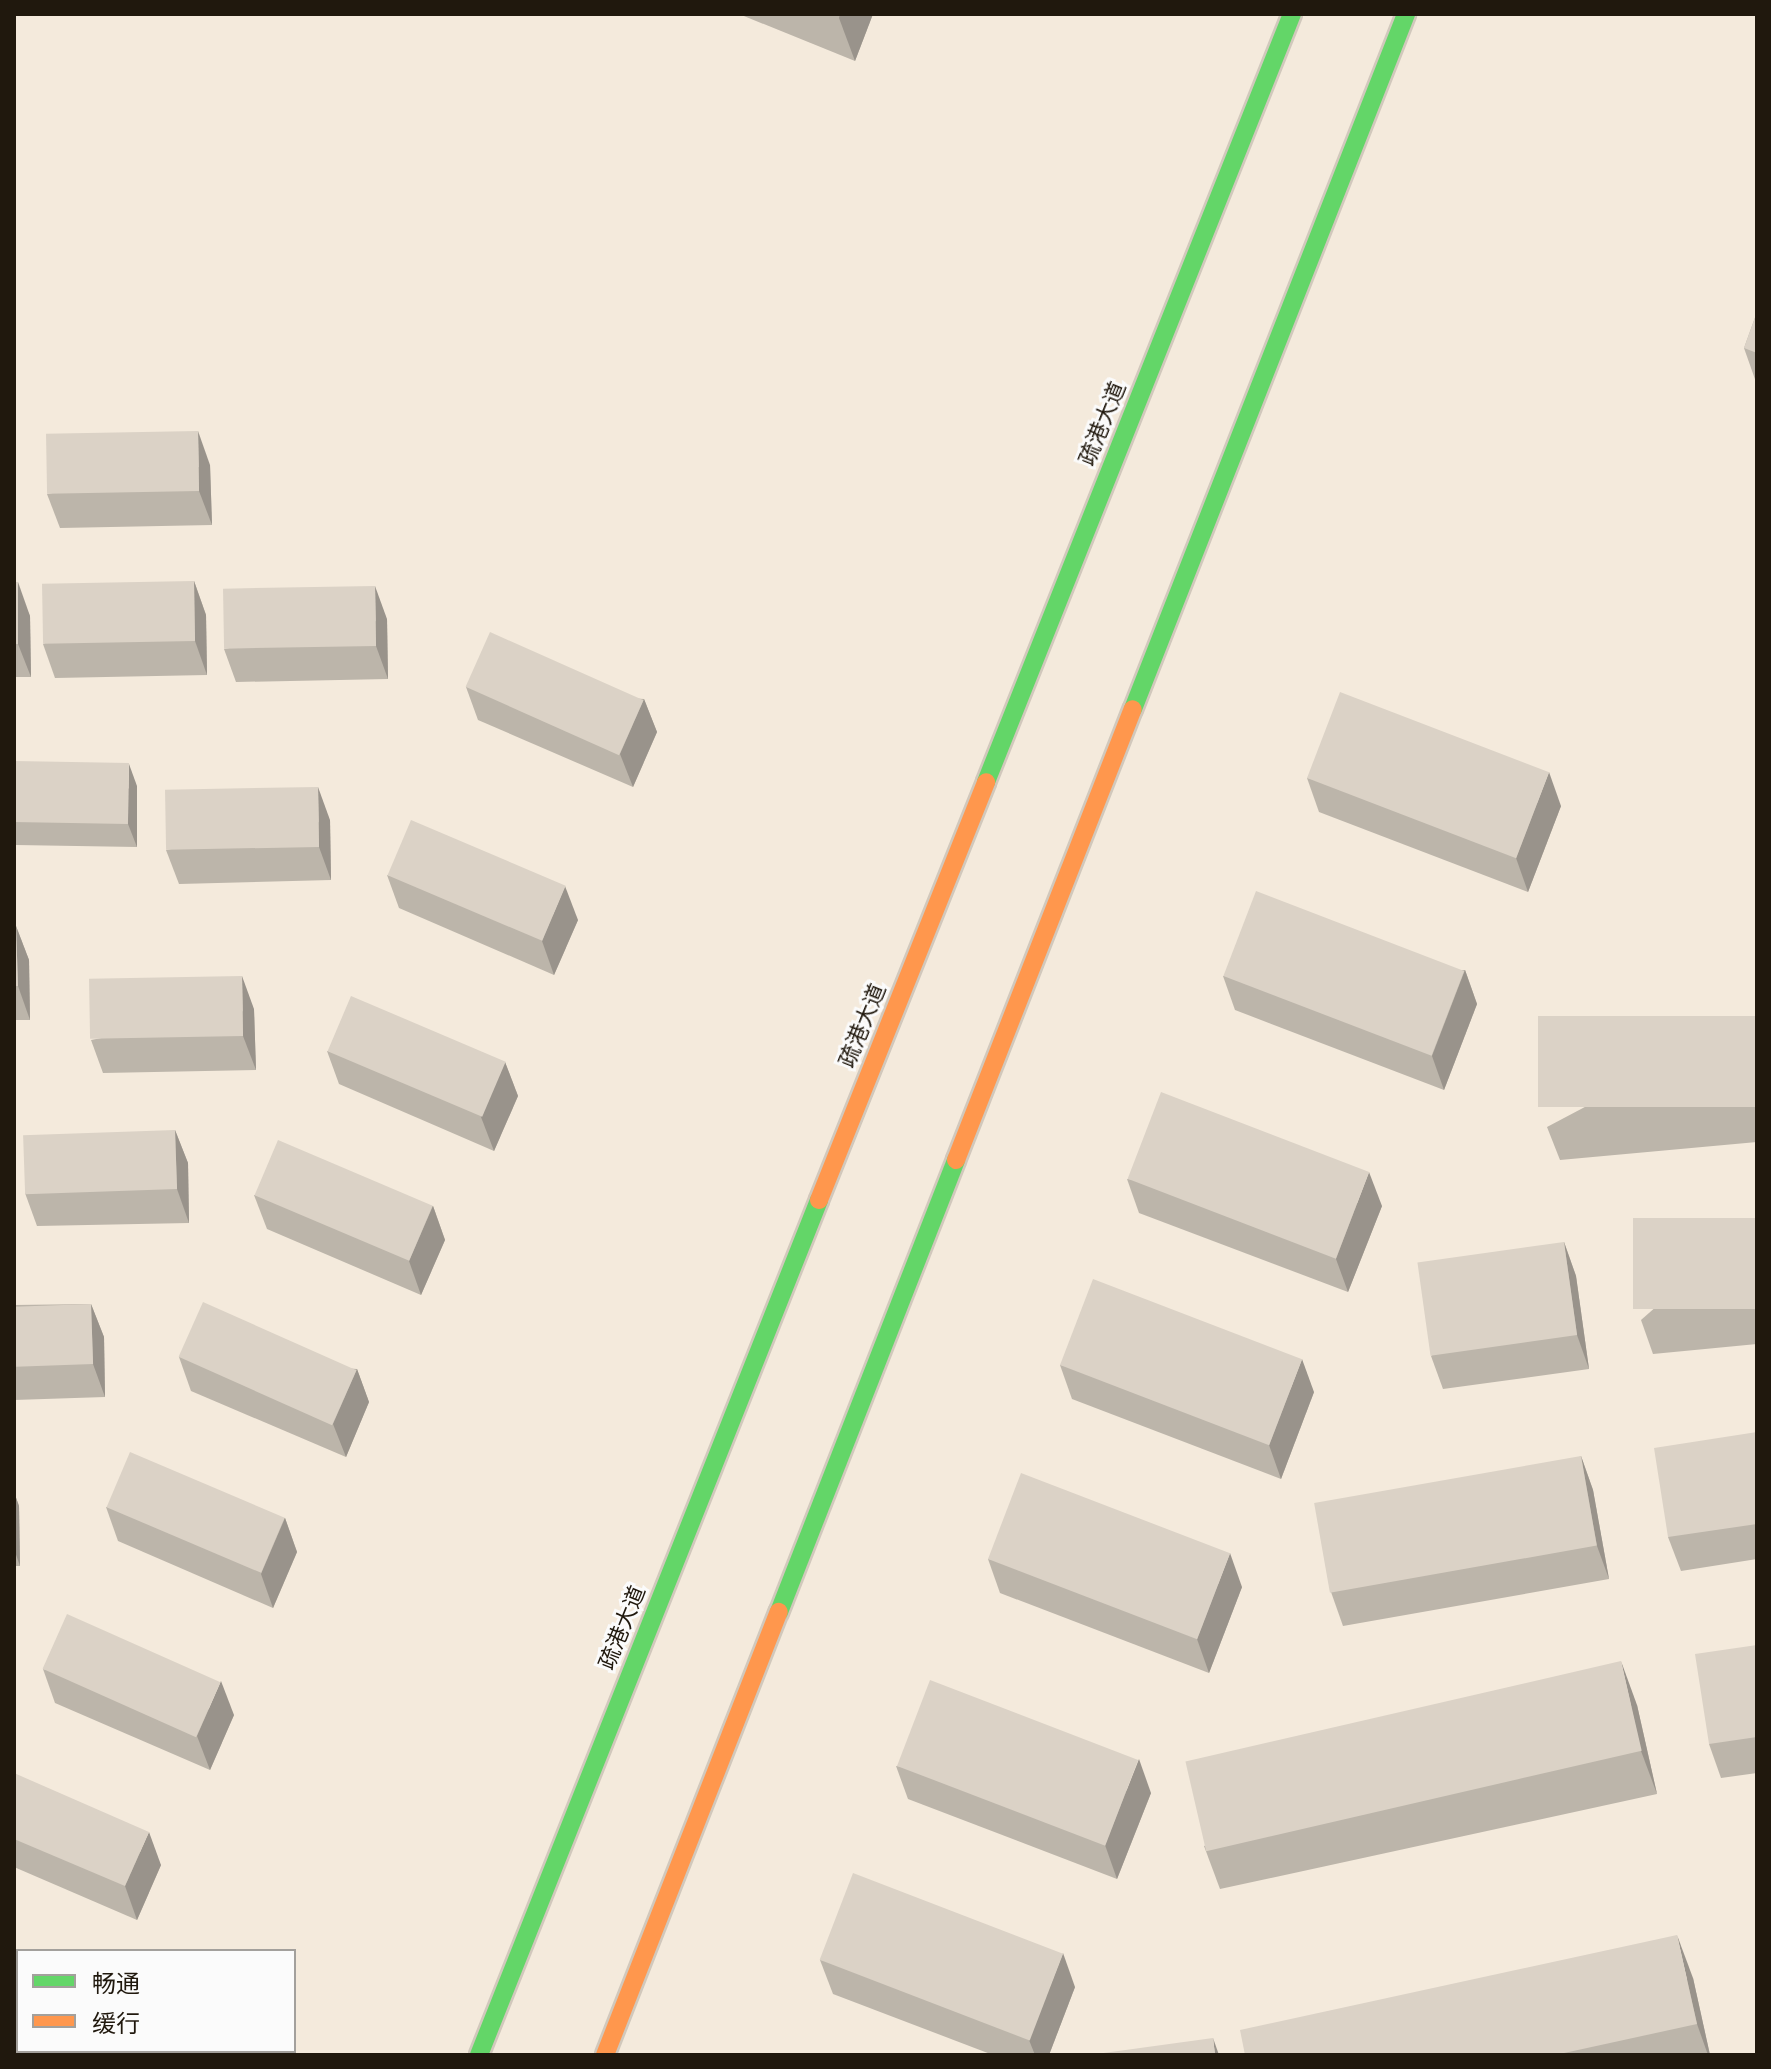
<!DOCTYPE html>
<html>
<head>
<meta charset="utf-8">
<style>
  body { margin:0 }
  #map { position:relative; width:1771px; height:2069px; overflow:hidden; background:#f4eadc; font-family:Karla,"Noto Sans SC",sans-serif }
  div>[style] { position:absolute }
  .roads { filter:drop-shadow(2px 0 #d1c8bc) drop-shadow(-2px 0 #d1c8bc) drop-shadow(0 2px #d1c8bc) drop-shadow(0 -2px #d1c8bc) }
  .fast>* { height:18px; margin:-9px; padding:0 9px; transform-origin:9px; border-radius:9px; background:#63d668 }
  .slow>* { height:18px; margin:-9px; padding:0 9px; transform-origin:9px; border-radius:9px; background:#ff974d }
  .wall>* { inset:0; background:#bcb5aa }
  .shaded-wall>* { inset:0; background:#99938b }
  .building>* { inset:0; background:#dbd2c6; transform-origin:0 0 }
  span { translate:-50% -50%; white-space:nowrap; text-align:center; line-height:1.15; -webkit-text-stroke:6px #fbfbfb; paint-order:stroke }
  .street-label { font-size:22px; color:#20180d }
  .frame { position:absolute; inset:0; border:16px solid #20180d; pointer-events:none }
  .legend { position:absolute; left:16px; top:1949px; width:280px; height:104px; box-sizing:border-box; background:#fbfbfb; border:2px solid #a3a09c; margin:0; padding:10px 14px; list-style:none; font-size:24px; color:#20180d }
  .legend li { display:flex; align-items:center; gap:16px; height:40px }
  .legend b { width:40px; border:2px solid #a3a09c }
</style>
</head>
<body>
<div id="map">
  <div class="roads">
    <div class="fast">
      <i style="left:1133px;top:709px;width:747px;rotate:-68.55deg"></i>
      <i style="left:986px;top:782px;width:827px;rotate:-68.28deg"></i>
      <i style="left:779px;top:1612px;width:485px;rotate:-68.6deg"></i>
      <i style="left:479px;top:2055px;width:920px;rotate:-68.31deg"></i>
    </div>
    <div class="slow">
      <i style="left:956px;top:1160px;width:484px;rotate:-68.6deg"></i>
      <i style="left:819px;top:1200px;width:450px;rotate:-68.2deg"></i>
      <i style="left:605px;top:2055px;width:476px;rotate:-68.6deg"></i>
    </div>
  </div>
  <div class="wall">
    <i style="clip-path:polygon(739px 14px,873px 14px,855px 61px)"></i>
    <i style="clip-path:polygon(1757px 312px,1757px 385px,1744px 348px)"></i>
    <i style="clip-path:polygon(210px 465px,212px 525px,60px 528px,47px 494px)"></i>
    <i style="clip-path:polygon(194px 581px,206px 615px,207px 675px,55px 678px,43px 644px)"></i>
    <i style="clip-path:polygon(14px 582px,30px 616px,31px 677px,14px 677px)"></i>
    <i style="clip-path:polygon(387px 619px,388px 679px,236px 682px,224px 649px)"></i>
    <i style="clip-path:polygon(466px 687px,644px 699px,657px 732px,633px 787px,478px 720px)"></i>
    <i style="clip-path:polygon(1307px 778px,1561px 806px,1528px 892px,1319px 812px)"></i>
    <i style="clip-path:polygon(137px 786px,137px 847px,16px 845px,14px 841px,14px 822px)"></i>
    <i style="clip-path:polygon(330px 820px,331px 880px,179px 884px,166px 850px)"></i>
    <i style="clip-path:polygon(387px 875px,578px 920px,554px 975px,399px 908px)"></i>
    <i style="clip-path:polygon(14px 926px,16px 926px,29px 960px,30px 1020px,14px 1020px)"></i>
    <i style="clip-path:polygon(1465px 970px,1477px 1004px,1444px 1090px,1235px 1010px,1223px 976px)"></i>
    <i style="clip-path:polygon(254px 1009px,256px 1070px,103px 1073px,91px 1040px)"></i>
    <i style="clip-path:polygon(1757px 1016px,1757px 1142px,1560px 1160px,1547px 1127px)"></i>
    <i style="clip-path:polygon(327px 1051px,505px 1062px,518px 1096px,494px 1151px,339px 1084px)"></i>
    <i style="clip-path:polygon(175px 1130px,188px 1163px,189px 1223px,37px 1226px,25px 1193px)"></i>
    <i style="clip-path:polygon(1127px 1179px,1382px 1206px,1348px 1292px,1139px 1213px)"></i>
    <i style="clip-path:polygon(254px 1195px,433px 1206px,445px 1240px,421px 1295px,267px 1229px)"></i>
    <i style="clip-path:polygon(1757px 1218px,1757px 1344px,1653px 1354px,1641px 1320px)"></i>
    <i style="clip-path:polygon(1564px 1242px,1576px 1276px,1589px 1369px,1443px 1389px,1431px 1356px)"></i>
    <i style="clip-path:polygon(91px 1304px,104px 1337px,105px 1397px,14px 1400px,14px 1305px)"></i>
    <i style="clip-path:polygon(179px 1357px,357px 1369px,369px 1402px,346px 1457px,191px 1391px)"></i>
    <i style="clip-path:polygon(1060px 1365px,1314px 1392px,1281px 1479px,1072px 1399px)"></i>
    <i style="clip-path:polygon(1757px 1432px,1757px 1559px,1681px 1571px,1668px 1537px)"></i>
    <i style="clip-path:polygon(1581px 1456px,1593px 1490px,1609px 1579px,1343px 1626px,1331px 1592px)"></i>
    <i style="clip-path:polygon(14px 1492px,19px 1506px,20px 1566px,14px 1566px)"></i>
    <i style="clip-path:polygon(106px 1507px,285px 1518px,297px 1552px,273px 1608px,118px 1541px)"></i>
    <i style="clip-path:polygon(988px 1559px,1242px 1587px,1209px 1673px,1000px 1593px)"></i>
    <i style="clip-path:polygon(1757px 1645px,1757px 1773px,1721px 1778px,1709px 1744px)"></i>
    <i style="clip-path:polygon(43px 1669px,234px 1715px,210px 1770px,55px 1703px)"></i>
    <i style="clip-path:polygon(1637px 1705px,1657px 1794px,1220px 1889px,1204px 1846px)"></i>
    <i style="clip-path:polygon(896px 1766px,1151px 1793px,1117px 1879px,908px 1799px)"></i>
    <i style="clip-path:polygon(14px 1773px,161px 1865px,137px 1920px,14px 1867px)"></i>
    <i style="clip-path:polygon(820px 1960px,1075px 1987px,1049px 2055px,993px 2055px,833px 1994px)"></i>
    <i style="clip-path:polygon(1693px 1978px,1710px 2055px,1245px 2055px)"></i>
  </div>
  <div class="shaded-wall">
    <i style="clip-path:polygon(840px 14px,873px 14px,855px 61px,839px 18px)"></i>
    <i style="clip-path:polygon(198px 431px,210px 465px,212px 525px,199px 491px)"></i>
    <i style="clip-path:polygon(194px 581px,206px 615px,207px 675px,195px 641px)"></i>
    <i style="clip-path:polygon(18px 582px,30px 616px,31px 677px,18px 644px)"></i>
    <i style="clip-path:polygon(375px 586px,387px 619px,388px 679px,376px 646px)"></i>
    <i style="clip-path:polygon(644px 699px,657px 732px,633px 787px,620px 754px)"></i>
    <i style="clip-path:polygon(129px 764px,137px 786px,137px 847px,128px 824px)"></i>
    <i style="clip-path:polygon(1549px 772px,1561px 806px,1528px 892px,1516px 858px)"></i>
    <i style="clip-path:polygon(318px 787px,330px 820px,331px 880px,319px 847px)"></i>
    <i style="clip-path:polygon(565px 886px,578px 920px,554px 975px,542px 941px)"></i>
    <i style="clip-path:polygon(16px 926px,29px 960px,30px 1020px,18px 986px)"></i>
    <i style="clip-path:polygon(1465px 970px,1477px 1004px,1444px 1090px,1432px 1056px)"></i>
    <i style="clip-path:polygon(242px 976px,254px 1009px,256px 1070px,243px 1036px)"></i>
    <i style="clip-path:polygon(505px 1062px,518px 1096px,494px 1151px,481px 1117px)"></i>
    <i style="clip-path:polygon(175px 1130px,188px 1163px,189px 1223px,177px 1189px)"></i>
    <i style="clip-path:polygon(1369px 1172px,1382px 1206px,1348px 1292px,1336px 1259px)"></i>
    <i style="clip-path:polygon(433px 1206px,445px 1240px,421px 1295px,409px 1261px)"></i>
    <i style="clip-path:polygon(1564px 1242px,1576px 1276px,1589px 1369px,1577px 1335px)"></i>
    <i style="clip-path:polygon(91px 1304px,104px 1337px,105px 1397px,93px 1364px)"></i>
    <i style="clip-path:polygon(1302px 1359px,1314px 1392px,1281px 1479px,1269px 1445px)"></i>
    <i style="clip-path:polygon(357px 1369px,369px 1402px,346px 1457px,333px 1424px)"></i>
    <i style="clip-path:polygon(1581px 1456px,1593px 1490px,1609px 1579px,1597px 1546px)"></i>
    <i style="clip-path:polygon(14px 1492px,19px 1506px,20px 1566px,14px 1549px)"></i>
    <i style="clip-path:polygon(285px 1518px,297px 1552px,273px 1608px,261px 1574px)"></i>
    <i style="clip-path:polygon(1230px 1553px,1242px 1587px,1209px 1673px,1197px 1639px)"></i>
    <i style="clip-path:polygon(1621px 1661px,1637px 1705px,1657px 1794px,1641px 1751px)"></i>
    <i style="clip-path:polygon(221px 1681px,234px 1715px,210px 1770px,197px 1736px)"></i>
    <i style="clip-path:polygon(1139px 1759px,1151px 1793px,1117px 1879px,1105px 1845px)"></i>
    <i style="clip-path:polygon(149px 1832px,161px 1865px,137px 1920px,125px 1886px)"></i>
    <i style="clip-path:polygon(1677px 1935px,1693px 1978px,1710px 2055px,1708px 2055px,1697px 2024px)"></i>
    <i style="clip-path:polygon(1063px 1953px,1075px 1987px,1049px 2055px,1035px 2055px,1029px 2040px)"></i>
    <i style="clip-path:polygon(1213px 2038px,1219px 2055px,1215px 2055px)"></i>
  </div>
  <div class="building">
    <i style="clip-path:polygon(1757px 312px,1757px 353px,1744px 348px)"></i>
    <i style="left:198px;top:431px;width:60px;height:152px;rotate:89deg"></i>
    <i style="left:194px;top:581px;width:60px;height:152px;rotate:89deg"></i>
    <i style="left:14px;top:582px;width:4px;height:62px"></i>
    <i style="left:375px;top:586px;width:60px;height:152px;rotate:89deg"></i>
    <i style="left:490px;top:632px;width:168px;height:60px;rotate:24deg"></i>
    <i style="left:1340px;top:692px;width:224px;height:92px;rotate:21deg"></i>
    <i style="left:14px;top:761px;width:115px;height:61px;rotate:1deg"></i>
    <i style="left:318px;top:787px;width:60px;height:153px;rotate:89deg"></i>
    <i style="left:411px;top:820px;width:168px;height:60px;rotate:23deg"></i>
    <i style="left:1256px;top:891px;width:223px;height:91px;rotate:21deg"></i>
    <i style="clip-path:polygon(14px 926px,16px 926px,18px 986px,14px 986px)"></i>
    <i style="left:242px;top:976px;width:60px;height:153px;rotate:89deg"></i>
    <i style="left:351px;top:996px;width:168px;height:60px;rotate:23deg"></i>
    <i style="left:1757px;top:1016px;width:91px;height:219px;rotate:90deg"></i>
    <i style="left:1161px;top:1092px;width:223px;height:93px;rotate:21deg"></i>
    <i style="left:175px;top:1130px;width:59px;height:152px;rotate:88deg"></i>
    <i style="left:278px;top:1140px;width:168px;height:60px;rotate:23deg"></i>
    <i style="left:1757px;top:1218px;width:91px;height:124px;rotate:90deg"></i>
    <i style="left:1564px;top:1242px;width:94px;height:148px;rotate:82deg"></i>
    <i style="left:1093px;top:1279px;width:224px;height:92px;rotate:21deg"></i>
    <i style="left:203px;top:1302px;width:168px;height:60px;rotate:24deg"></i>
    <i style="left:91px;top:1304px;width:60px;height:77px;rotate:88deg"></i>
    <i style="clip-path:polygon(1757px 1432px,1757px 1524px,1668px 1537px,1654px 1448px)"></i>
    <i style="left:130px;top:1452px;width:168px;height:60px;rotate:23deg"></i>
    <i style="left:1581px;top:1456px;width:91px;height:271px;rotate:80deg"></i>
    <i style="left:1021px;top:1473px;width:224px;height:92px;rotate:21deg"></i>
    <i style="left:67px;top:1614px;width:168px;height:60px;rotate:24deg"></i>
    <i style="clip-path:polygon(1757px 1645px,1757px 1737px,1709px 1744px,1695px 1654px)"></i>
    <i style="left:1621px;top:1661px;width:92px;height:447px;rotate:77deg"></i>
    <i style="left:930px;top:1680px;width:223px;height:92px;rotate:21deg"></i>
    <i style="clip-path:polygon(14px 1773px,149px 1832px,125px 1886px,14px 1839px)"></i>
    <i style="left:853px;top:1873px;width:225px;height:93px;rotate:21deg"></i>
    <i style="clip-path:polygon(1677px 1935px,1697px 2024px,1555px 2055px,1245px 2055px,1240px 2030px)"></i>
    <i style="clip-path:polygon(1213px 2038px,1215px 2055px,1089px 2055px)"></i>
  </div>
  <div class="street-label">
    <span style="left:1103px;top:424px;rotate:-68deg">疏港大道</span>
    <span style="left:863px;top:1026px;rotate:-68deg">疏港大道</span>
    <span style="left:623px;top:1628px;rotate:-68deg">疏港大道</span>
  </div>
  <div class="frame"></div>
  <ul class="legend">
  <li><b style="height:10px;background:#63d668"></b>畅通</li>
  <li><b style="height:10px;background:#ff974d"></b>缓行</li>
  </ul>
</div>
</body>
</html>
